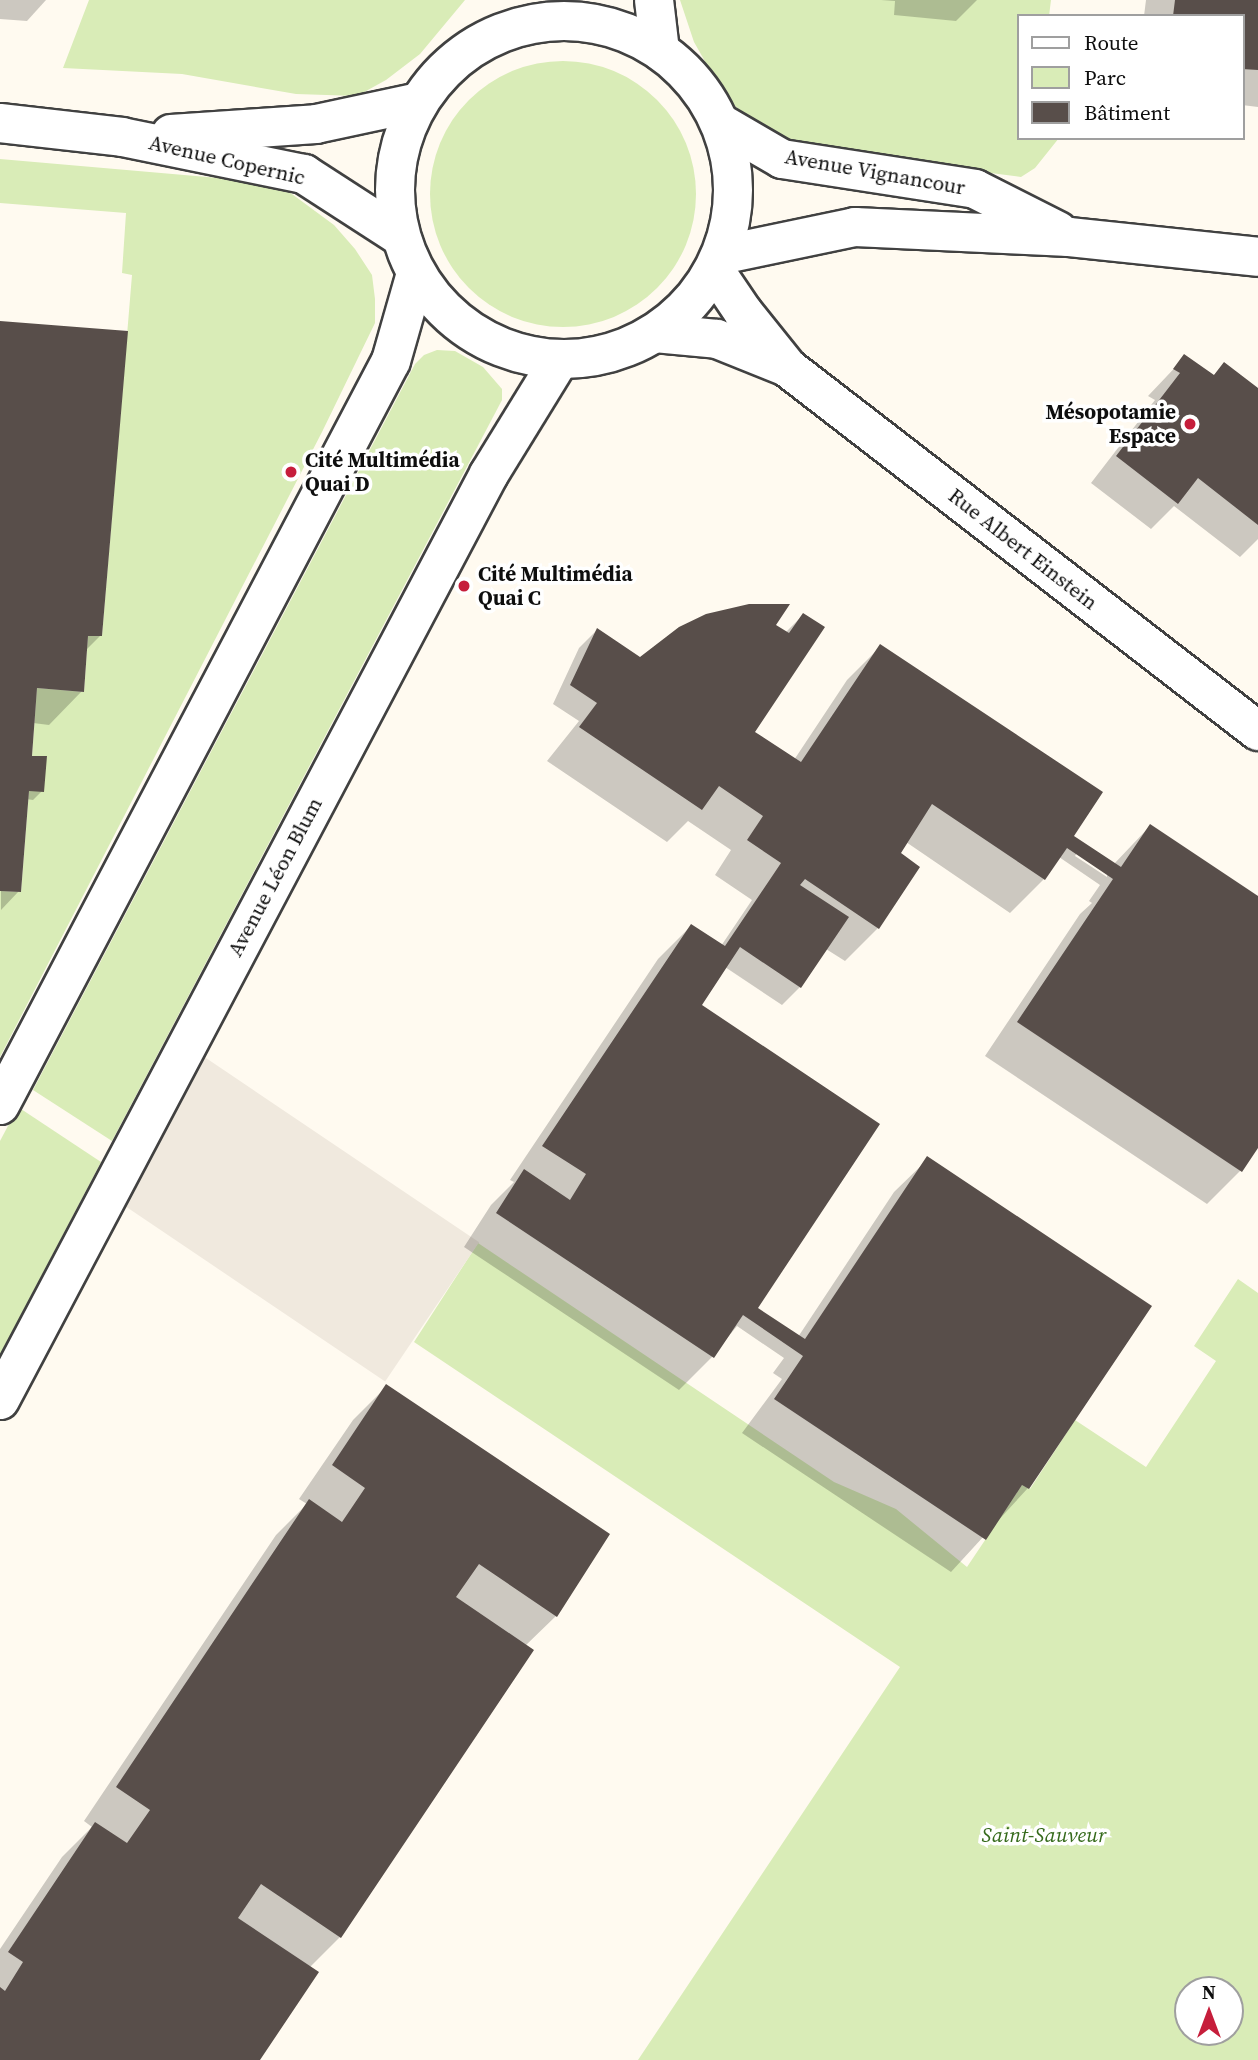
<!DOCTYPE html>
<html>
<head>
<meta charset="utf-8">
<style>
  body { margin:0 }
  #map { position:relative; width:1258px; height:2060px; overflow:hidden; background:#fffaf0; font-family:"Source Serif 4",serif }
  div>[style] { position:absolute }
  .green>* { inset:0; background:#d9ecb7 }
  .round { border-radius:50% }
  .plaza>* { inset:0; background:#f0e9de; transform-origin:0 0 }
  .shadow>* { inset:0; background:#0003 }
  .building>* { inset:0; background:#584e4a }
  .roads { filter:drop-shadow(2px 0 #414141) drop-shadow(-2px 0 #414141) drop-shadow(0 2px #414141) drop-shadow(0 -2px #414141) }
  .minor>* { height:38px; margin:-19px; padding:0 19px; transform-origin:19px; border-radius:19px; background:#fff }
  .minor>.ring { margin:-19px; padding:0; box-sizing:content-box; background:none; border:38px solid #fff; border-radius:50% }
  .dots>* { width:19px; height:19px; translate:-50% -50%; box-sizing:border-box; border:4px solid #fff; border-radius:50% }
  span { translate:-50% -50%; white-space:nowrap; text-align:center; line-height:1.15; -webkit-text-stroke:7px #fff; paint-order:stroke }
  .street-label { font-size:21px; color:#0e0e0e }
  .poi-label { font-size:21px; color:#0e0e0e; font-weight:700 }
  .right { translate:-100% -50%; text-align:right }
  .left { translate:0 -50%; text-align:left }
  .park-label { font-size:21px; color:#356a1b; font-style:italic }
  .legend { position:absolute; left:1017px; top:14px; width:228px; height:126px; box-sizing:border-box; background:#fff; border:2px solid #9f9f9f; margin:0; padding:9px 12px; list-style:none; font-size:21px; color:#0e0e0e }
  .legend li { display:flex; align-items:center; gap:14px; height:35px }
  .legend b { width:35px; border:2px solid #9f9f9f }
  .north { position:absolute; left:1174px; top:1976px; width:70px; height:70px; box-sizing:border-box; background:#fff; border:2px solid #9f9f9f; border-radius:50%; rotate:0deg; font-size:19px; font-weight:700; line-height:28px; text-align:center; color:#0e0e0e }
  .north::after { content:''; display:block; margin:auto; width:24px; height:32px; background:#c61e3b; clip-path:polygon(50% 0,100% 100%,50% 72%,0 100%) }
</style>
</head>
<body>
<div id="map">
  <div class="green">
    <i style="clip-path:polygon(89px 0,465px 0,420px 54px,386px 80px,357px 96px,296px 94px,182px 74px,63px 68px)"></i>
    <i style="clip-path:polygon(680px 0,1051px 0,1049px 16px,1018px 16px,1018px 138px,1059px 138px,1035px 168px,1021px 177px,780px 146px,734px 105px,715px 79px,694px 42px)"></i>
    <i class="round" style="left:430px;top:61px;width:266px;height:266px"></i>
    <i style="clip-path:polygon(0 159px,277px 183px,334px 225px,355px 249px,372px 275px,375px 299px,375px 323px,322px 432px,0 1057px,0 891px,21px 892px,29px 791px,47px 757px,32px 756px,37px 688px,84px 692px,88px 636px,102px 636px,132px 275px,122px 273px,126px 213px,0 203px)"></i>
    <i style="clip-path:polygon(437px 350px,455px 351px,483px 367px,502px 389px,502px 400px,112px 1141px,33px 1090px,415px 364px,424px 355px)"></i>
    <i style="clip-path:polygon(18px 1107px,101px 1162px,0 1355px,0 1141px)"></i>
    <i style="clip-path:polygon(evenodd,478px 1243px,834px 1482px,896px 1509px,967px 1567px,1022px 1485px,1030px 1489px,1075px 1420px,1146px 1467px,1216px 1361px,1194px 1346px,1238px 1279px,1258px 1293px,1258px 2060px,638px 2060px,900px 1667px,414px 1342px,478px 1243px,1188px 1990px,1230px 1990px,1230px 2032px,1188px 2032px,1188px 1990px)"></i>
  </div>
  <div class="plaza">
    <i style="left:203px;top:1056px;width:333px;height:168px;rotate:34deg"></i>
  </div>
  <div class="shadow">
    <i style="clip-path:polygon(0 0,46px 0,27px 21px,0 19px)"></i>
    <i style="clip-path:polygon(881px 0,977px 0,956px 21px,894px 15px,895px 1px)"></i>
    <i style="clip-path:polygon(1146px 0,1258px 0,1258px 107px,1242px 105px,1242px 16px,1144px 16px)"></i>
    <i style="clip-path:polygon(0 323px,100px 636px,85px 651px,82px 691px,49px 725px,33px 723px,30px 760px,42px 791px,33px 800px,26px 799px,19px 891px,1px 910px)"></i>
    <i style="clip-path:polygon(1185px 357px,1213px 376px,1224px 364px,1258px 391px,1258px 539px,1240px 557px,1174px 506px,1151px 529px,1091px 483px,1155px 400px,1148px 396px)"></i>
    <i style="clip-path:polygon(evenodd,803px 615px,752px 732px,794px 760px,847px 680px,881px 646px,1072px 836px,1114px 864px,1150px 826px,1258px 898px,1258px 1145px,1240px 1171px,1207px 1204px,985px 1056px,1080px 914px,1092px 903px,1089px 901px,1100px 885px,1059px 857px,1044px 879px,1010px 913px,906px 842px,898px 854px,878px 928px,845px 961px,826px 949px,800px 987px,782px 1005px,725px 967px,699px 1005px,755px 1308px,798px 1337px,894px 1192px,928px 1159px,1028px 1488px,951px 1572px,742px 1433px,782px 1379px,773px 1373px,784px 1358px,737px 1326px,712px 1357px,679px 1390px,464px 1247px,491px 1205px,514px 1182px,510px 1180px,658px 959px,691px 926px,721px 946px,752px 900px,715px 875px,731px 850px,688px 821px,667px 842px,547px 761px,579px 721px,553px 704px,579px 648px,597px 630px,641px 660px,774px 626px,785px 633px,803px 615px,1077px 853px,1107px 873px,1107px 877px,1075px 856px,1077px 853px)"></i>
    <i style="clip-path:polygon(386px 1387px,556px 1616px,525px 1646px,340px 1937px,309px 1968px,258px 2060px,0 2060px,0 1949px,62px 1857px,92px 1827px,84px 1821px,276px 1535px,307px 1504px,299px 1499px,353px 1420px)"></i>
  </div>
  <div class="building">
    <i style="clip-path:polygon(1175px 0,1258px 0,1258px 70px,1242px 69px,1242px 16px,1173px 16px)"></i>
    <i style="clip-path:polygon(0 321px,128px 331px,102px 636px,88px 636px,84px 692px,37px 688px,32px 756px,47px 756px,44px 792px,29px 791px,21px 892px,0 891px)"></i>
    <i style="clip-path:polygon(1184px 354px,1214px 375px,1224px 362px,1258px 388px,1258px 525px,1198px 478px,1178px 504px,1116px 456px,1180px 373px,1173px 369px)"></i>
    <i style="clip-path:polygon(749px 604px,790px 604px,776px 625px,789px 633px,803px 613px,825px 627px,755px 732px,801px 762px,880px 644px,1103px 792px,1074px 836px,1121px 867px,1150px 824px,1258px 896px,1258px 1148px,1242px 1172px,1017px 1022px,1113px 879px,1067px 848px,1045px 880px,932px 804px,901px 853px,920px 867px,879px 929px,805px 879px,800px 885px,849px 917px,801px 988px,740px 947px,702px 1005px,880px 1124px,758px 1308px,805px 1339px,927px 1156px,1152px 1306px,1029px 1489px,1022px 1485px,986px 1540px,774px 1399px,803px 1356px,743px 1315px,714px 1358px,496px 1213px,524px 1169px,570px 1200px,586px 1174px,542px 1146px,691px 924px,725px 946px,781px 863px,747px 840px,763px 816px,719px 786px,702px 810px,579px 727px,597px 703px,570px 685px,597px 628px,640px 657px,679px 627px,706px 614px)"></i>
    <i style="clip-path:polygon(386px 1384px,610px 1534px,557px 1617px,479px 1564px,456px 1597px,534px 1650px,341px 1938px,261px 1884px,238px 1918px,319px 1972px,260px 2060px,0 2060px,0 1987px,5px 1991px,23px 1962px,8px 1952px,95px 1822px,127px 1843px,150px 1810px,116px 1787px,309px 1499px,342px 1522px,365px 1488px,332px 1465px)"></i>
  </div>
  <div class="roads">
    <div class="minor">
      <i style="left:654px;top:0;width:51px;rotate:83.3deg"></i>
      <i class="ring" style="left:395px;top:21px;width:300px;height:300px"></i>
      <i style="left:0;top:123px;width:123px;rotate:6.5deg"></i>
      <i style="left:122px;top:137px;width:186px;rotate:11.5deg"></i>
      <i style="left:304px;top:174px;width:114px;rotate:32.9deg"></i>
      <i style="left:720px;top:123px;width:72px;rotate:30.1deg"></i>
      <i style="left:782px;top:159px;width:195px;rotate:8.8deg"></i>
      <i style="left:975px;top:189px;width:93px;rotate:26.8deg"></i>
      <i style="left:171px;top:134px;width:145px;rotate:-3.9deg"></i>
      <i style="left:316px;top:124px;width:105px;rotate:-12.1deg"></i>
      <i style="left:721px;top:255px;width:137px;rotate:-11.8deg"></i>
      <i style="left:855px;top:227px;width:214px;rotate:2.7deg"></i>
      <i style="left:1069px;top:237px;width:190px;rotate:6deg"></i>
      <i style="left:714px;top:269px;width:52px;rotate:56deg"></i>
      <i style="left:743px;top:312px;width:72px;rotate:51.2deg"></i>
      <i style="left:788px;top:368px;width:594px;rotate:37.68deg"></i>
      <i style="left:655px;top:333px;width:62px;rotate:5.5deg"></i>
      <i style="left:717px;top:339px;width:72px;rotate:21.9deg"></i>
      <i style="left:0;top:1105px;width:840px;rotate:-62.28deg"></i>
      <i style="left:391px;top:361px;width:91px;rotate:-74.1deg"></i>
      <i style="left:0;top:1400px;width:1047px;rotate:-62.16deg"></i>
      <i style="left:489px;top:474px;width:134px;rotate:-58.4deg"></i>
    </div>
  </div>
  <div class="dots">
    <i style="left:1190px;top:424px;background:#c61e3b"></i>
    <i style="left:291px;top:472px;background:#c61e3b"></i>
    <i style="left:464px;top:586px;background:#c61e3b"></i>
  </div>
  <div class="street-label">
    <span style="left:227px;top:160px;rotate:13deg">Avenue Copernic</span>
    <span style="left:875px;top:172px;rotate:10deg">Avenue Vignancour</span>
    <span style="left:1023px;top:549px;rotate:38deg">Rue Albert Einstein</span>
    <span style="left:275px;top:877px;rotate:-62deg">Avenue Léon Blum</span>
  </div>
  <div class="poi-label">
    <span class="right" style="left:1176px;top:424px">Mésopotamie<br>Espace</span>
    <span class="left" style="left:305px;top:472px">Cité Multimédia<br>Quai D</span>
    <span class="left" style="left:478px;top:586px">Cité Multimédia<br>Quai C</span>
  </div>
  <div class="park-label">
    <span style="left:1044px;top:1835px">Saint-Sauveur</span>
  </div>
  <ul class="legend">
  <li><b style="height:9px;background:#fff"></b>Route</li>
  <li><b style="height:19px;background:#d9ecb7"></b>Parc</li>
  <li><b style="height:19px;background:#584e4a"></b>Bâtiment</li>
  </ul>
  <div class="north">N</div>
</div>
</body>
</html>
